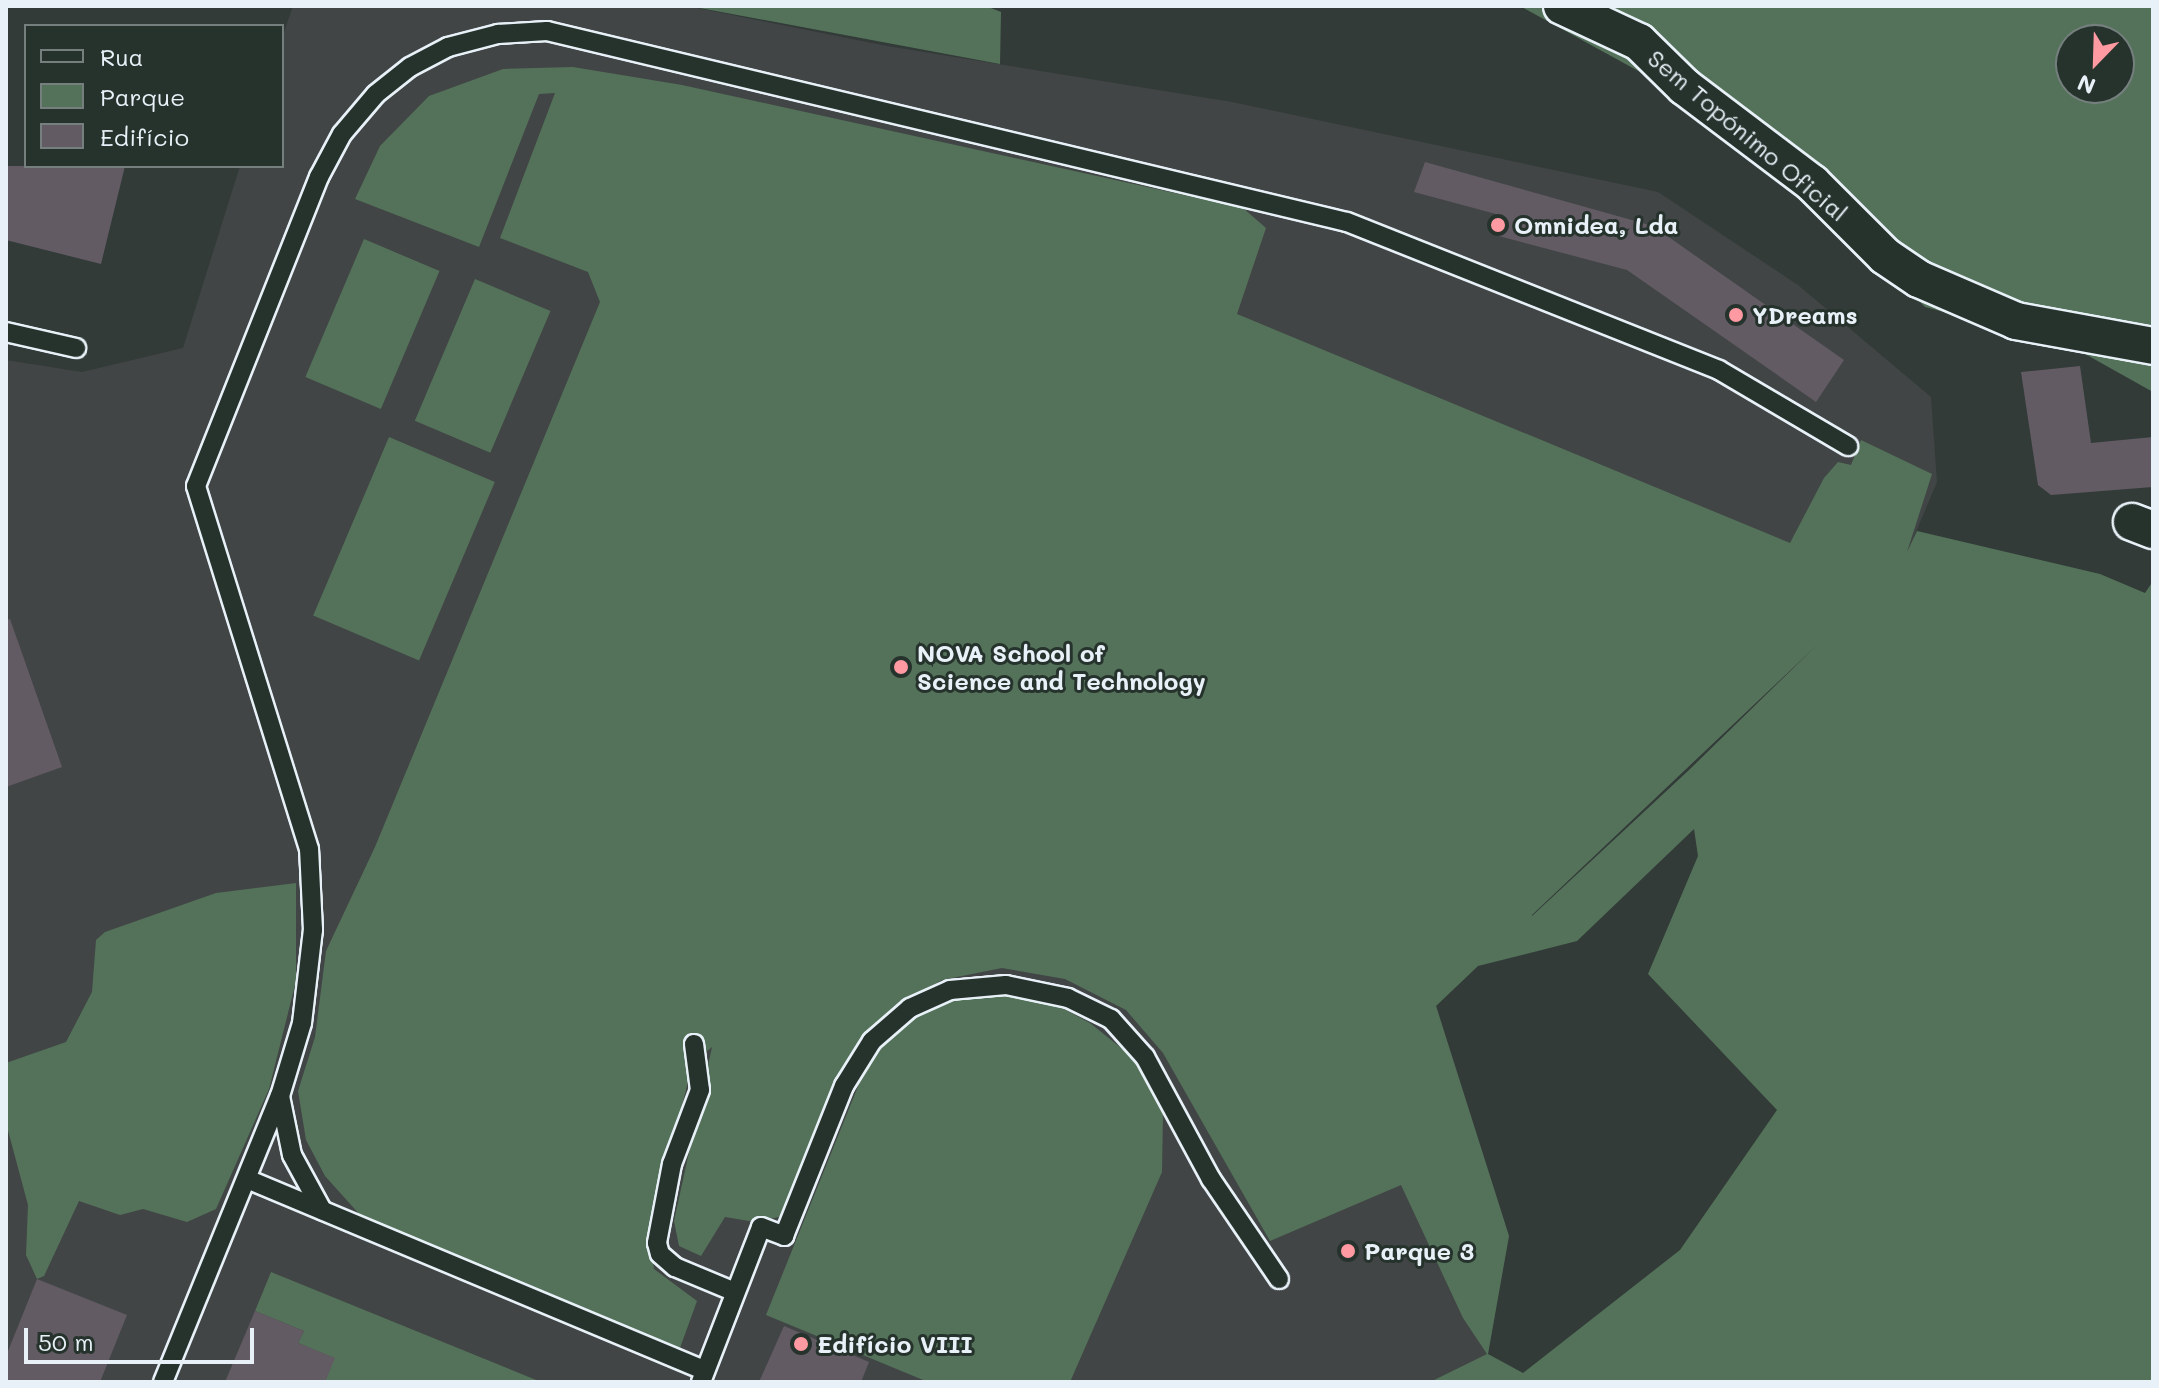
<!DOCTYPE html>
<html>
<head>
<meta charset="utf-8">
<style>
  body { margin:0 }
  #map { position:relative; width:2159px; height:1388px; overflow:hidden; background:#323b38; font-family:Mali,sans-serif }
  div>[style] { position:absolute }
  .built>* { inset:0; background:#414545 }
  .green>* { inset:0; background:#54725a; transform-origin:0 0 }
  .building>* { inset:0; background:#635b63 }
  .roads { filter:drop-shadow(2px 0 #e8f1f8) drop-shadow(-2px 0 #e8f1f8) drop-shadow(0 2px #e8f1f8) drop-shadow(0 -2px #e8f1f8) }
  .lane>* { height:18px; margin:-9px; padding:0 9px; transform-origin:9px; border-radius:9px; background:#26332d }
  .street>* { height:36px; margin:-18px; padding:0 18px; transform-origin:18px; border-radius:18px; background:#26332d }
  .dots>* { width:22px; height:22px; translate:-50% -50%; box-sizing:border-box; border:4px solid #26332d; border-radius:50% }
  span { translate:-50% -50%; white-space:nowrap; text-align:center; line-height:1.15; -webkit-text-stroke:6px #26332d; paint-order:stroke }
  .street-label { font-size:24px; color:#e8f1f8 }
  .poi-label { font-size:24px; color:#e8f1f8; font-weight:700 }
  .left { translate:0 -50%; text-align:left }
  .frame { position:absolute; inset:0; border:8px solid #e8f1f8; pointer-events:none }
  .legend { position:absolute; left:24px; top:24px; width:260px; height:144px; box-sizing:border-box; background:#26332d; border:2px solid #747f7e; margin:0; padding:10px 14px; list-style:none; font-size:24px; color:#e8f1f8 }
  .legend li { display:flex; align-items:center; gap:16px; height:40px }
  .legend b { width:40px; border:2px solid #747f7e }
  .north { position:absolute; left:2055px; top:24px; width:80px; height:80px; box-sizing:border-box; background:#26332d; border:2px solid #747f7e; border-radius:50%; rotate:203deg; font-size:22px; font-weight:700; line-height:32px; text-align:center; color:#e8f1f8 }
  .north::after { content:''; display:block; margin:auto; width:28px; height:36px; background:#ff9aa2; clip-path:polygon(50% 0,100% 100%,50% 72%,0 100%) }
  .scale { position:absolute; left:24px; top:1328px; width:230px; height:36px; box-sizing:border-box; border:4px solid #e8f1f8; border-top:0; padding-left:10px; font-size:24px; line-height:28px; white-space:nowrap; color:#e8f1f8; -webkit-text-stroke:6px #26332d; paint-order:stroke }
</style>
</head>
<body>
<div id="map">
  <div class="built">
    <i style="clip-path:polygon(293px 6px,687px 6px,887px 46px,1232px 102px,1658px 192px,1798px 285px,1931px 397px,1937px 482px,1902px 565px,1436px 1005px,1509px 1236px,1488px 1354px,1430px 1382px,6px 1382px,6px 360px,82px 372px,183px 348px,240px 166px,282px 166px,282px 38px)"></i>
  </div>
  <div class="green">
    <i style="clip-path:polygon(689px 6px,986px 6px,1001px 12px,1000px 64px)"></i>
    <i style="clip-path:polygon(evenodd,1520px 6px,2153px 6px,2153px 392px,2069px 345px,1925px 307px,1805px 187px,1662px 84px,1520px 6px,2071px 40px,2119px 40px,2119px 88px,2071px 88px,2071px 40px)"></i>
    <i style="clip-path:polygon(evenodd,573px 67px,682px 85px,1243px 208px,1266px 228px,1237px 314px,1790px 543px,1824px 478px,1838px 462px,1851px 465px,1861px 440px,1932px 474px,1907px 552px,1917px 531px,2100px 574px,2145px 593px,2153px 581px,2153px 1382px,1430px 1382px,1487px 1354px,1463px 1318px,1401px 1185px,1270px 1241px,1163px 1053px,1126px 1010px,1065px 979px,1002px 968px,942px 980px,909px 999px,872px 1031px,789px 1206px,779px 1217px,755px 1222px,725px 1217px,701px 1256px,679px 1246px,674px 1221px,712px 1047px,693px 1063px,649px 1232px,654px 1269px,697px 1301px,680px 1348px,361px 1216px,325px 1176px,306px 1140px,298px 1091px,315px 1037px,326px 951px,375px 847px,600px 302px,588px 272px,500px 238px,555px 93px,539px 94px,479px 247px,355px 199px,380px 146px,429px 96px,503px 69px,573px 67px,1818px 644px,1689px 770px,1532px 916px,1532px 915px,1818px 644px,573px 67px,1694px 829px,1698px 856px,1648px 974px,1777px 1110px,1680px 1250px,1523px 1373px,1488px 1354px,1509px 1236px,1436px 1006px,1478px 966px,1577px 941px,1694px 829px)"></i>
    <i style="left:364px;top:239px;width:82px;height:150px;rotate:23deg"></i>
    <i style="left:475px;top:279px;width:82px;height:154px;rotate:23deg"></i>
    <i style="left:389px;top:437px;width:115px;height:194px;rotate:23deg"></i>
    <i style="clip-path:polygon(296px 883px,296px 981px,269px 1089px,216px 1209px,187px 1222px,143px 1209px,120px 1215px,79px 1201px,44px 1276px,37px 1279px,26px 1255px,28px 1205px,6px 1123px,6px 1063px,66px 1042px,92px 992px,96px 940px,105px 932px,216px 893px)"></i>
    <i style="clip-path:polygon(1007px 992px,1049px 1001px,1090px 1023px,1131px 1056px,1163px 1112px,1162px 1172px,1070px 1382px,928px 1382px,766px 1315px,869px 1059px,896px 1021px,959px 998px)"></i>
    <i style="clip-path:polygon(271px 1272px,541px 1382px,325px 1382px,334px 1358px,298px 1343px,304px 1331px,255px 1311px)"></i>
  </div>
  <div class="building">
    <i style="clip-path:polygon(1425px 162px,1653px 226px,1844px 360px,1816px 402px,1627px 270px,1495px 235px,1496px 214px,1414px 192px)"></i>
    <i style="clip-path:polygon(6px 166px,125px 166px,101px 264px,6px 240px)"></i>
    <i style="clip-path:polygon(2080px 366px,2091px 443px,2153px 437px,2153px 487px,2051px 495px,2038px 485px,2021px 372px)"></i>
    <i style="clip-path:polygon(10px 619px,62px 767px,6px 787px,6px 620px)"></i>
    <i style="clip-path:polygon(37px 1279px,127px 1315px,100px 1382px,6px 1382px,6px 1356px)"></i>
    <i style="clip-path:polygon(255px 1311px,304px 1331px,298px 1343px,335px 1358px,325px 1382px,225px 1382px)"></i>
    <i style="clip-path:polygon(784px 1326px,869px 1362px,861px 1382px,759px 1382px)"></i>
  </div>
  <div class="roads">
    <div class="lane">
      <i style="left:6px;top:332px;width:72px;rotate:12.9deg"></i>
      <i style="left:694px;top:1044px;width:46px;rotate:82.6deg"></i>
      <i style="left:700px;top:1090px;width:79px;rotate:110.7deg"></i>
      <i style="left:672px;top:1164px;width:80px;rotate:100.8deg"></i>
      <i style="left:657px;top:1243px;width:11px;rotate:75deg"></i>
      <i style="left:660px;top:1254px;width:20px;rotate:41deg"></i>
      <i style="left:675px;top:1267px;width:65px;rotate:22.6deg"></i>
      <i style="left:280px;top:1096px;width:60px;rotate:78.5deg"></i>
      <i style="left:292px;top:1155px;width:63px;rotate:61.4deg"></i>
      <i style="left:247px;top:1179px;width:494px;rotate:22.7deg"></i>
      <i style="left:163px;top:1382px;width:309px;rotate:-67.8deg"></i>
      <i style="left:280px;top:1096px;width:76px;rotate:-73.2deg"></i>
      <i style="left:302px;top:1023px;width:94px;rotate:-83.3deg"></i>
      <i style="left:313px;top:930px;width:81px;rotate:-92.8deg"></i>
      <i style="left:309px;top:849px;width:380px;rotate:-107.3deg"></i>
      <i style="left:196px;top:486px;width:333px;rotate:-68.3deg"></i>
      <i style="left:319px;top:177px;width:49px;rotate:-61.9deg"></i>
      <i style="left:342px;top:134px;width:52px;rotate:-49.6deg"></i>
      <i style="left:376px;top:94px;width:43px;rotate:-38.5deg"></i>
      <i style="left:410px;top:67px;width:43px;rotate:-27.8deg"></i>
      <i style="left:448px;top:47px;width:52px;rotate:-14.6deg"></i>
      <i style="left:498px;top:34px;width:49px;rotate:-3.5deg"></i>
      <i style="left:547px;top:31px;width:822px;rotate:13.43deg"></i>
      <i style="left:1347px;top:222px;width:400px;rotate:21.7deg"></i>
      <i style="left:1719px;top:370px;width:150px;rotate:30.5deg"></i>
      <i style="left:701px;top:1382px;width:166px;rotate:-68.8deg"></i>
      <i style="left:761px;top:1227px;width:25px;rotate:21deg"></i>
      <i style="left:784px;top:1236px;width:162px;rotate:-68.2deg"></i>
      <i style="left:844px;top:1086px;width:53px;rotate:-58.1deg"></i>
      <i style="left:872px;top:1041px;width:50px;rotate:-41deg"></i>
      <i style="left:910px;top:1008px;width:44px;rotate:-24.2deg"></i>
      <i style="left:950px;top:990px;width:56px;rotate:-5.1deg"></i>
      <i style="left:1006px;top:985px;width:63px;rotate:11.8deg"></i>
      <i style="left:1068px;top:998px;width:48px;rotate:26deg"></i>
      <i style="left:1111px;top:1019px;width:51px;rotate:48.2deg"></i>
      <i style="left:1145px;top:1057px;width:139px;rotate:61.6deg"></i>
      <i style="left:1211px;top:1179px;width:121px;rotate:55.8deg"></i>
    </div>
    <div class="street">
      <i style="left:1562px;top:6px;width:85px;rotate:25.1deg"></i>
      <i style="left:1639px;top:42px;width:64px;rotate:44.4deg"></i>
      <i style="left:1685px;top:87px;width:159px;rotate:37.1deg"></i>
      <i style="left:1812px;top:183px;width:103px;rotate:45deg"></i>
      <i style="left:1885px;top:256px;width:41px;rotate:34.1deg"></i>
      <i style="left:1919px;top:279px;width:106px;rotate:23.4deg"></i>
      <i style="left:2016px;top:321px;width:139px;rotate:10.3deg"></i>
      <i style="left:2132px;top:522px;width:22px;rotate:21deg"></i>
    </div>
  </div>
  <div class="dots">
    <i style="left:1498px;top:225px;background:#ff9aa2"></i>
    <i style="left:1736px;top:315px;background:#ff9aa2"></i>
    <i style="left:901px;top:667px;background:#ff9aa2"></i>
    <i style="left:1348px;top:1251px;background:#ff9aa2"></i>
    <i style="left:801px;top:1344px;background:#ff9aa2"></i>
  </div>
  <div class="street-label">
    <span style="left:1748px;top:135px;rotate:40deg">Sem Topónimo Oficial</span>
  </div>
  <div class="poi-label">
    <span class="left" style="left:1514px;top:225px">Omnidea, Lda</span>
    <span class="left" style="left:1752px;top:315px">YDreams</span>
    <span class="left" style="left:917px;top:667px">NOVA School of<br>Science and Technology</span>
    <span class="left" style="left:1364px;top:1251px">Parque 3</span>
    <span class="left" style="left:817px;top:1344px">Edifício VIII</span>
  </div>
  <div class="frame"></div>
  <ul class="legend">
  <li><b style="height:10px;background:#26332d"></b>Rua</li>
  <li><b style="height:22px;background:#54725a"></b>Parque</li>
  <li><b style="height:22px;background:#635b63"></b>Edifício</li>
  </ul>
  <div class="north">N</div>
  <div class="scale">50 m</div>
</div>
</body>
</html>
